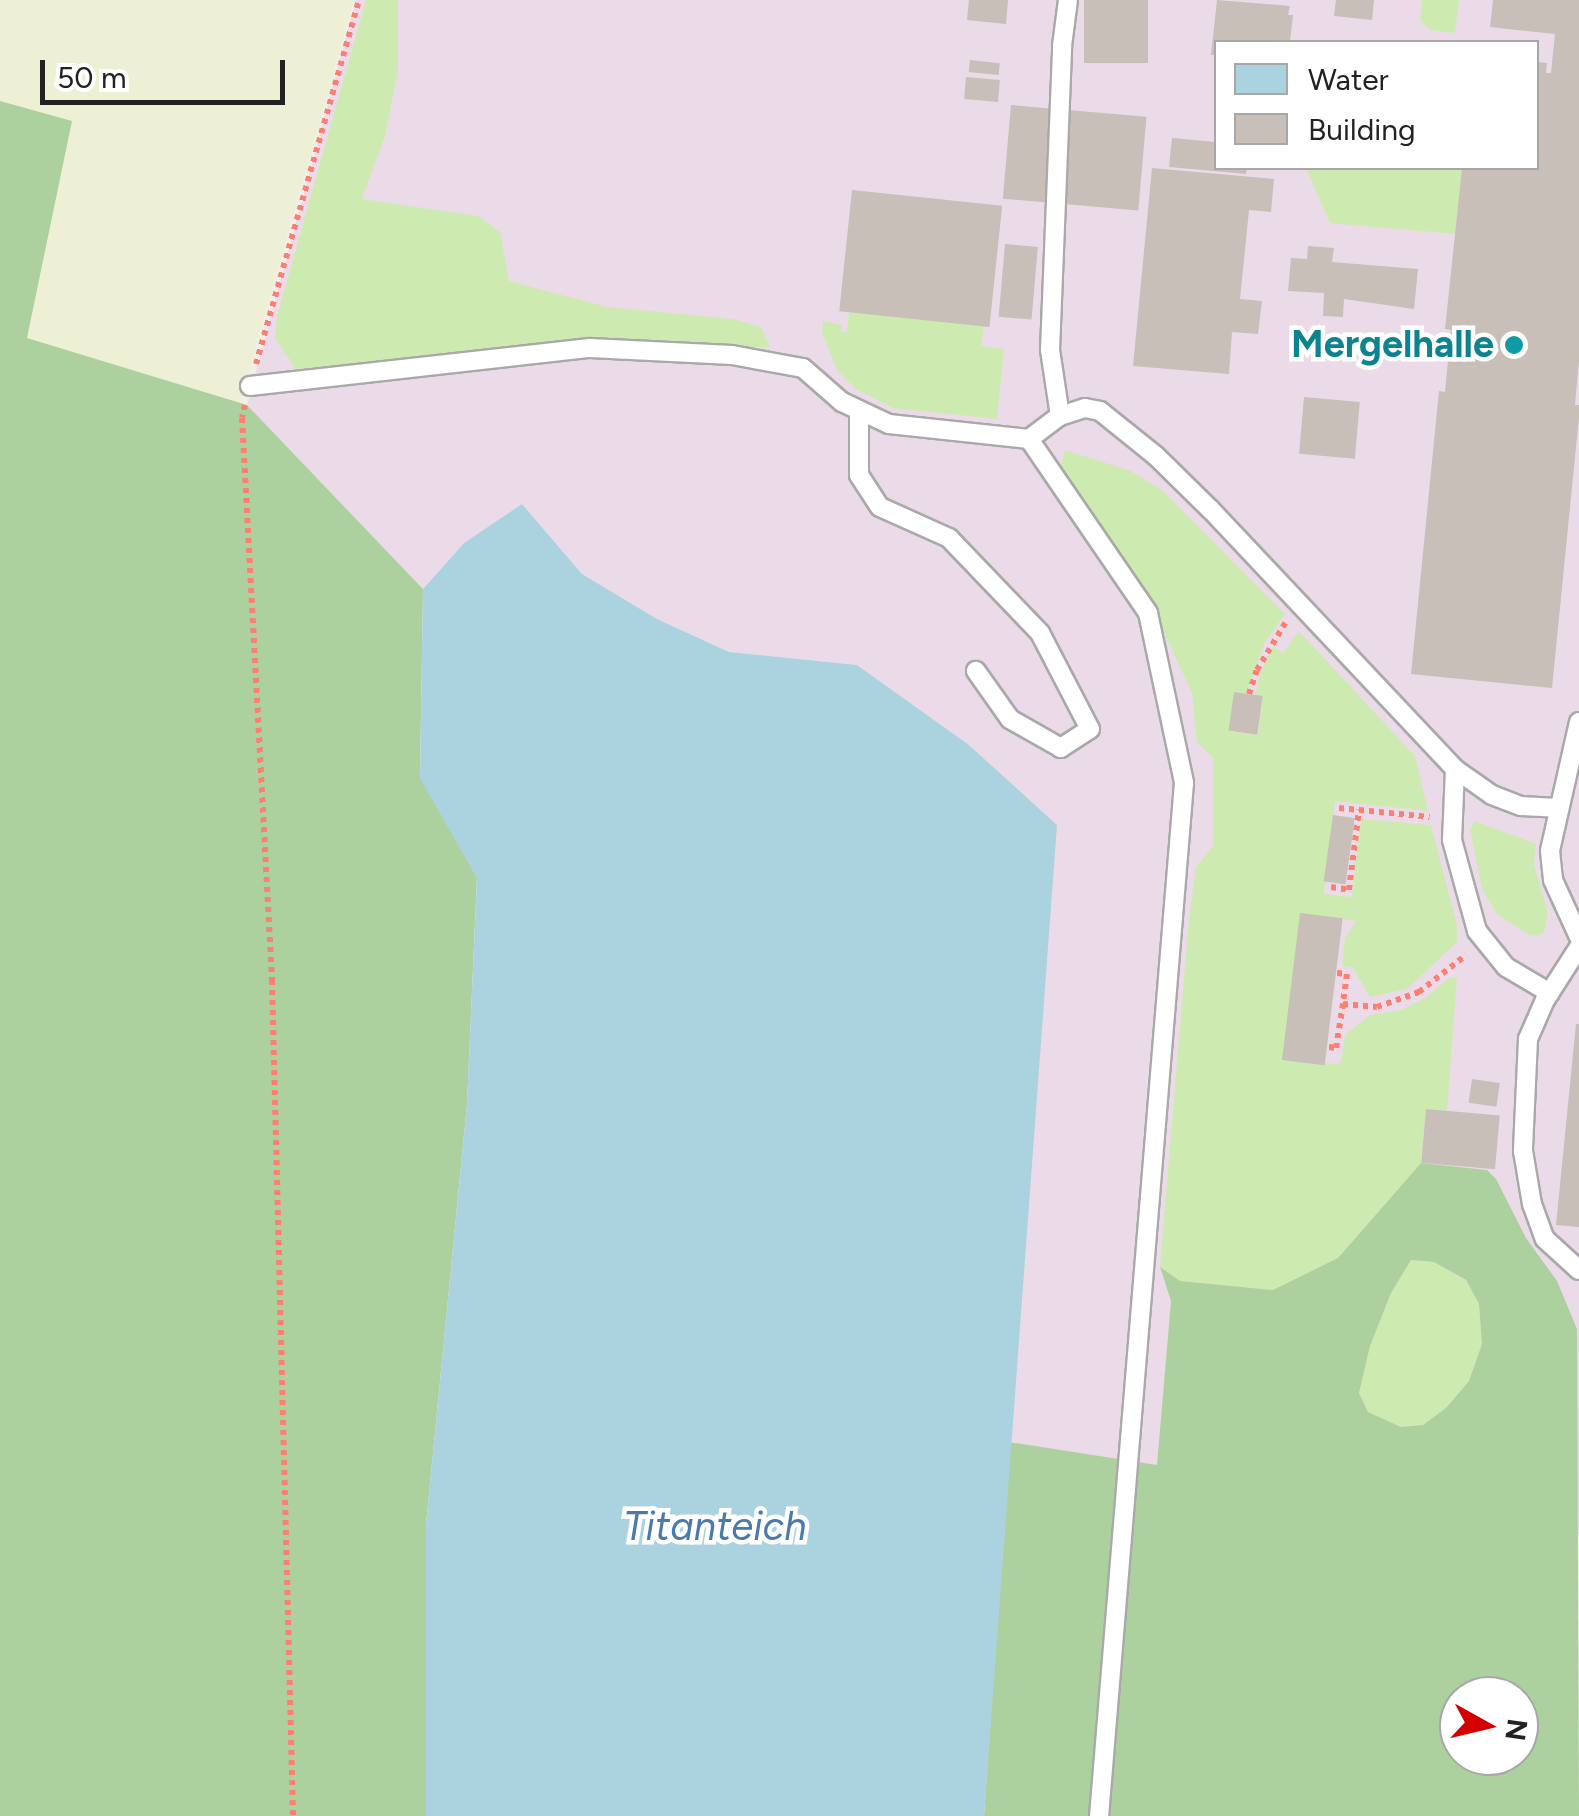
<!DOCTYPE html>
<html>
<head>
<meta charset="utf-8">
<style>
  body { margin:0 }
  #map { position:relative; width:1579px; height:1816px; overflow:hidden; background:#f2efe9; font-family:Figtree,sans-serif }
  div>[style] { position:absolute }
  .industrial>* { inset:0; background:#ebdbe8 }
  .farmland>* { inset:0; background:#eef0d5 }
  .grass>* { inset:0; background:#cdebb0 }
  .forest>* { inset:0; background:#add19e }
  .water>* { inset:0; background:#aad3df }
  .building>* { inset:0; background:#c7bfb8; transform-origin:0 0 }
  .path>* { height:6px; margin-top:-3px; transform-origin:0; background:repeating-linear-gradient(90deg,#fa8072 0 5px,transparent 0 10px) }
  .roads { filter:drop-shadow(2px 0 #a9a9a9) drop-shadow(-2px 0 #a9a9a9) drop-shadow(0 2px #a9a9a9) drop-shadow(0 -2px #a9a9a9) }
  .service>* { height:18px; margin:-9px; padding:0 9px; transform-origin:9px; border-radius:9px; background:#fff }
  .dots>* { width:28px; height:28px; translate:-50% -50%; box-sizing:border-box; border:5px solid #fff; border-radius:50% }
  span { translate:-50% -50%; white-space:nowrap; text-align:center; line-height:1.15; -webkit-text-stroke:9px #fff; paint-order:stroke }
  .culture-label { font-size:38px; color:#0d838f; font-weight:700 }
  .right { translate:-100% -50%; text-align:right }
  .water-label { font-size:40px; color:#4a7aab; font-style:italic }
  .legend { position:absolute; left:1214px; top:40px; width:325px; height:130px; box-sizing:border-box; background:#fff; border:2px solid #a7a7a7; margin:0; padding:12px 18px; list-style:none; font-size:30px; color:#222 }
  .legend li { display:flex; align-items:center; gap:20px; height:50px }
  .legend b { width:50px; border:2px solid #a7a7a7 }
  .north { position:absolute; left:1439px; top:1676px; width:100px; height:100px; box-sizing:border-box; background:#fff; border:2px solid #a7a7a7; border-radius:50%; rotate:98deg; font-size:28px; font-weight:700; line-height:40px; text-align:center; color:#222 }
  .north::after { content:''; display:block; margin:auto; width:35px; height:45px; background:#d40000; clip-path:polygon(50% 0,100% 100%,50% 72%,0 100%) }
  .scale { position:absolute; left:40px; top:60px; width:245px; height:45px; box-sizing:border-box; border:5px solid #222; border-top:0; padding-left:12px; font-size:30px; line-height:35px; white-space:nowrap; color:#222; -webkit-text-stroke:8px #fff; paint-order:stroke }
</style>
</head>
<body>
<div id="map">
  <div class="industrial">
    <i style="clip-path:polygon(evenodd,356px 0,1579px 0,1579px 1534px,1009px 1442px,1056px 825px,969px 745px,857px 665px,729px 652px,657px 619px,582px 574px,522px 504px,464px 543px,423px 589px,247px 405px,356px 0,1216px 42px,1536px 42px,1536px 168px,1216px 168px,1216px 42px)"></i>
  </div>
  <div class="farmland">
    <i style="clip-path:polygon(0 0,354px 0,240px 403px,27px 338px,71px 122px,0 101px)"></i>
  </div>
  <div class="grass">
    <i style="clip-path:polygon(366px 0,398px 0,398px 70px,385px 136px,362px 199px,478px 216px,500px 232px,509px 281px,607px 307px,733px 319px,761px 327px,770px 347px,516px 348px,296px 369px,275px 338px,277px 316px)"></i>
    <i style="clip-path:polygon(1422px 0,1459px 0,1455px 33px,1430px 30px,1420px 20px)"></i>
    <i style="clip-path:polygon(1306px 168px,1462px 168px,1455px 234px,1330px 223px)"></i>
    <i style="clip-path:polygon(849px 312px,984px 325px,981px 346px,1004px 349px,997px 419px,893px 408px,856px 389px,837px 370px,822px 332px,823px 321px,842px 325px,841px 332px,847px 332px)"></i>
    <i style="clip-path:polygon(1065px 450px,1131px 471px,1162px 490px,1285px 614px,1265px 642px,1246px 694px,1234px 693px,1229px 731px,1258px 735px,1263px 697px,1255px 695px,1260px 674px,1273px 647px,1283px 653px,1299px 631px,1415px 756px,1428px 811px,1335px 801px,1324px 894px,1352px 897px,1361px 819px,1431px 825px,1457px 925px,1457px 942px,1407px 989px,1370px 997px,1353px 968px,1342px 966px,1345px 938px,1356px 921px,1300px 914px,1284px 1059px,1337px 1064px,1341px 1061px,1346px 1034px,1370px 1015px,1401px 1010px,1425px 998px,1450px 977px,1457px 978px,1447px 1111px,1426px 1109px,1421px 1163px,1338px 1258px,1273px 1290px,1180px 1281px,1160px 1267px,1189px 919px,1196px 867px,1213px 846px,1213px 758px,1197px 742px,1192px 693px,1155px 613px,1122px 555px,1067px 479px,1061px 465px)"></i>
    <i style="clip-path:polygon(1475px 821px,1536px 844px,1534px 864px,1548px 914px,1544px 932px,1538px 936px,1529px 935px,1497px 914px,1482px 889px,1470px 829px)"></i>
    <i style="clip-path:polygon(1410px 1260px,1434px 1262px,1466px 1281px,1479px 1304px,1482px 1344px,1469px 1381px,1446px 1408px,1423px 1425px,1401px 1427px,1368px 1412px,1359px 1393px,1370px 1346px,1391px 1293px)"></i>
  </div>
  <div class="forest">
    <i style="clip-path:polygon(0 101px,72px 121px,27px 338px,247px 405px,423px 589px,420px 777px,477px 877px,467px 1104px,426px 1525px,426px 1816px,0 1816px)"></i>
    <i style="clip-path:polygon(evenodd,1421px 1163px,1487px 1170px,1496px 1179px,1526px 1238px,1557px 1281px,1577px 1329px,1579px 1816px,984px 1816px,1009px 1442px,1157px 1465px,1171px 1301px,1160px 1267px,1180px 1281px,1273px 1290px,1338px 1258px,1421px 1163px,1411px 1260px,1434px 1262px,1466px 1280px,1479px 1304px,1482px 1344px,1469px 1381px,1446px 1408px,1423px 1425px,1401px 1427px,1368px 1412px,1359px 1393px,1370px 1346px,1391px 1293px,1411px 1260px,1421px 1163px,1459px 1696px,1519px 1696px,1519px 1756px,1459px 1756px,1459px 1696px)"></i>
  </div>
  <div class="water">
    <i style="clip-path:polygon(522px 504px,582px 574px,657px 619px,729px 652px,857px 665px,969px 745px,1057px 825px,984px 1816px,426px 1816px,426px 1525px,467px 1104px,477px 878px,420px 778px,423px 589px,464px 543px)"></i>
  </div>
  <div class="building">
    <i style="clip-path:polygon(969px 0,1008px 0,1006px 24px,967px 20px)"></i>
    <i style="left:1084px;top:0;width:64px;height:63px"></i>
    <i style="clip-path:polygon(1217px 0,1290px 6px,1288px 15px,1293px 15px,1290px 42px,1216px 42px,1216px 55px,1211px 55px)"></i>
    <i style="clip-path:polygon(1336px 0,1374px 0,1372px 20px,1334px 16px)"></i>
    <i style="clip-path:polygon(1493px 0,1579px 0,1579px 360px,1575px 405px,1579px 405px,1579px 417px,1552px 688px,1411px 674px,1439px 391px,1445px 392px,1451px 330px,1445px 329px,1462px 168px,1536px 168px,1536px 62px,1547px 63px,1546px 73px,1551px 73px,1555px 34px,1490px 27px)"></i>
    <i style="left:970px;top:60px;width:30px;height:12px;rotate:6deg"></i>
    <i style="left:966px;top:77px;width:34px;height:22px;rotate:5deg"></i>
    <i style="left:1011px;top:105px;width:136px;height:94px;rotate:5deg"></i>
    <i style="clip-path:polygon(1172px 138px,1216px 142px,1216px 168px,1247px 168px,1246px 174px,1169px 167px)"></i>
    <i style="clip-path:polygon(1152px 168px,1274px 179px,1271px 212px,1249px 210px,1240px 299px,1262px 301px,1258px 334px,1232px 332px,1229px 374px,1133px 366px)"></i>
    <i style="left:852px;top:190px;width:151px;height:122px;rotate:6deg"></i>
    <i style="left:1005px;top:244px;width:33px;height:73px;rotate:5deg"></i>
    <i style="clip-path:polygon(1308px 246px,1334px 248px,1332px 262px,1418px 269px,1414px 309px,1344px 299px,1343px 317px,1323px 316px,1324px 293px,1288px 291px,1291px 258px,1307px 259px)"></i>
    <i style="left:1304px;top:397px;width:56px;height:57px;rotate:5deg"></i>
    <i style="left:1234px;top:692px;width:29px;height:39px;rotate:8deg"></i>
    <i style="left:1333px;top:815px;width:22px;height:67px;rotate:8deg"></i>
    <i style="left:1300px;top:913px;width:43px;height:148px;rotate:7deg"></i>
    <i style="clip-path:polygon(1576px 1024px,1579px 1024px,1579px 1227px,1556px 1225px)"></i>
    <i style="left:1472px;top:1079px;width:28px;height:24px;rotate:8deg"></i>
    <i style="left:1426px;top:1109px;width:74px;height:54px;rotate:5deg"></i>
  </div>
  <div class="path">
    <i style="left:256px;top:364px;width:378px;rotate:-74.2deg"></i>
    <i style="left:245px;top:405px;width:13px;rotate:103deg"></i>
    <i style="left:242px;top:418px;width:563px;rotate:86.94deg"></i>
    <i style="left:272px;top:980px;width:836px;rotate:88.56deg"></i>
    <i style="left:1249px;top:694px;width:25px;rotate:-72deg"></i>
    <i style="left:1257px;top:670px;width:58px;rotate:-59deg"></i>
    <i style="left:1339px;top:808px;width:91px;rotate:5.6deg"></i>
    <i style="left:1331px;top:887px;width:18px;rotate:9deg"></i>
    <i style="left:1349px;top:890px;width:81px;rotate:-82.9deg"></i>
    <i style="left:1337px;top:973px;width:10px;rotate:6deg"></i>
    <i style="left:1347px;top:974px;width:30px;rotate:98deg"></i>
    <i style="left:1343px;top:1004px;width:34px;rotate:5deg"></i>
    <i style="left:1377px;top:1007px;width:45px;rotate:-19.7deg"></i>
    <i style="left:1419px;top:992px;width:60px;rotate:-38.2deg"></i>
    <i style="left:1329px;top:1047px;width:7px;rotate:8deg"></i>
    <i style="left:1336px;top:1048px;width:45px;rotate:-81deg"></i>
  </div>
  <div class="roads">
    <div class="service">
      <i style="left:250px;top:386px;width:342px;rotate:-6.4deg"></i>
      <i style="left:590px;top:348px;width:142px;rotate:2.8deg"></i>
      <i style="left:732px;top:355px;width:72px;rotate:10.4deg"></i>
      <i style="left:803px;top:368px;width:52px;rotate:41.1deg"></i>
      <i style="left:842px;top:402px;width:52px;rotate:25.1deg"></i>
      <i style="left:889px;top:424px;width:141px;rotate:6.1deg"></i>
      <i style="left:1029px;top:439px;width:211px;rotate:55.6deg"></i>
      <i style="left:1148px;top:613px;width:174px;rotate:78deg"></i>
      <i style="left:1184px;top:783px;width:1036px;rotate:94.7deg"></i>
      <i style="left:859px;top:410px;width:65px;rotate:90deg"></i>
      <i style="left:859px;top:475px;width:38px;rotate:57deg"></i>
      <i style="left:880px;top:507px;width:76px;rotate:24.2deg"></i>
      <i style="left:949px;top:538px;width:132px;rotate:46.2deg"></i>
      <i style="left:1040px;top:633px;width:108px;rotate:62.5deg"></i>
      <i style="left:1090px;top:729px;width:35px;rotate:147deg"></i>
      <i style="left:1061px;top:748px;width:59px;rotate:-150.4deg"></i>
      <i style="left:1010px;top:719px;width:59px;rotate:-125.3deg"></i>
      <i style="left:1060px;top:416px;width:67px;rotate:-98.6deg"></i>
      <i style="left:1050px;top:350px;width:304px;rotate:-87.7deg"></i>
      <i style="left:1062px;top:46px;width:46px;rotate:-82.6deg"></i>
      <i style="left:1029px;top:439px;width:39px;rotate:-37deg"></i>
      <i style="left:1060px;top:416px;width:26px;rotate:-18deg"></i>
      <i style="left:1085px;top:408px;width:15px;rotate:11deg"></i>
      <i style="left:1100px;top:411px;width:72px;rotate:38.8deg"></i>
      <i style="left:1156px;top:456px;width:77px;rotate:44.5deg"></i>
      <i style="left:1211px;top:510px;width:356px;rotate:46.7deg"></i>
      <i style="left:1455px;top:769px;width:45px;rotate:35.1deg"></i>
      <i style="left:1492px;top:795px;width:31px;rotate:21deg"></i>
      <i style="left:1521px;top:806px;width:36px;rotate:3deg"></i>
      <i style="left:1579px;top:722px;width:132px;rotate:102.7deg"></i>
      <i style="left:1550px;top:851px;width:29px;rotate:84deg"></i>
      <i style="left:1553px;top:880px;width:63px;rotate:65.5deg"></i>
      <i style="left:1455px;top:769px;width:71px;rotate:92.4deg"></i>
      <i style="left:1452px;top:840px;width:94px;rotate:74.6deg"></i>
      <i style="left:1477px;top:931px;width:46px;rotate:51.1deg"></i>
      <i style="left:1506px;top:967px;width:51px;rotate:30.6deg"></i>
      <i style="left:1579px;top:947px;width:63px;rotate:122.7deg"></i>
      <i style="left:1545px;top:1000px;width:43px;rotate:113.6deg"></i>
      <i style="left:1528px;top:1039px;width:112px;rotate:92.6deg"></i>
      <i style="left:1523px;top:1151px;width:54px;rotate:80.4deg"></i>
      <i style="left:1532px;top:1204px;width:37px;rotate:70deg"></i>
      <i style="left:1545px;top:1239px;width:46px;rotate:42.4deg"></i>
    </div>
  </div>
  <div class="dots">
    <i style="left:1514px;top:345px;background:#0f9aa8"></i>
  </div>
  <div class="culture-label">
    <span class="right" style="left:1494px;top:345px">Mergelhalle</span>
  </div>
  <div class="water-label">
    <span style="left:715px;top:1526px">Titanteich</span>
  </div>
  <ul class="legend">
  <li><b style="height:28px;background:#aad3df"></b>Water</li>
  <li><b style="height:28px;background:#c7bfb8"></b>Building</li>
  </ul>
  <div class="north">N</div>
  <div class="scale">50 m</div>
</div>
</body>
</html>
